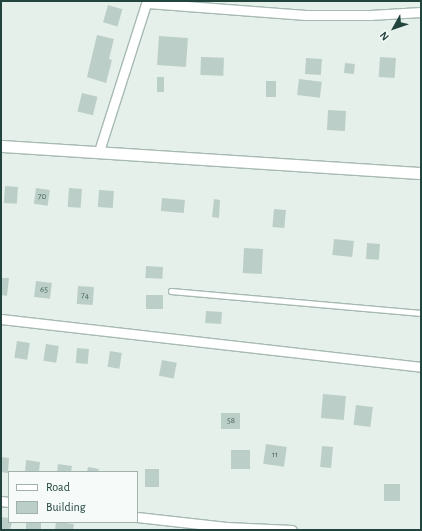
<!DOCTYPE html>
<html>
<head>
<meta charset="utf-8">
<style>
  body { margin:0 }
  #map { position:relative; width:422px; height:531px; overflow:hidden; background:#e5f0eb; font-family:"Alegreya Sans",sans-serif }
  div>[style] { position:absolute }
  .building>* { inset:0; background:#bccec8; transform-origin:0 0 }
  .roads { filter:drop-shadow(1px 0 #a6b9b3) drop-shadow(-1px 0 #a6b9b3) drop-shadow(0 1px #a6b9b3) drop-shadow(0 -1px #a6b9b3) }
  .service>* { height:4.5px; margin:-2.25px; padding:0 2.25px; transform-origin:2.25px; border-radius:2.25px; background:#fff }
  .minor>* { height:9px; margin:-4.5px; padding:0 4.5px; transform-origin:4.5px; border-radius:4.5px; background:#fff }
  .tertiary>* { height:11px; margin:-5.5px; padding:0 5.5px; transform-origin:5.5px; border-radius:5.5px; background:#fff }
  span { translate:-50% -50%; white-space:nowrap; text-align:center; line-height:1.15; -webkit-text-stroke:4px #f6fbf9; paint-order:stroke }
  .number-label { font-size:9px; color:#486660 }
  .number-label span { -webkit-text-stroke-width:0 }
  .frame { position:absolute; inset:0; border:2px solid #21443d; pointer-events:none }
  .legend { position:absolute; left:8px; top:471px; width:130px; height:52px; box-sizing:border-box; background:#f6fbf9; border:1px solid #a1b2ae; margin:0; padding:5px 7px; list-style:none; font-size:12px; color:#21443d }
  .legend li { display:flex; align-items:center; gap:8px; height:20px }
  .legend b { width:20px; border:1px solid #a1b2ae }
  .north { position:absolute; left:374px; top:8px; width:40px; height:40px; -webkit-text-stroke:3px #f6fbf9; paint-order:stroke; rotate:230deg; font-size:11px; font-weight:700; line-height:16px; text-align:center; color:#21443d }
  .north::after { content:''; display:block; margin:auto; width:14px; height:18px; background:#21443d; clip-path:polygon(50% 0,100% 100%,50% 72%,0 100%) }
</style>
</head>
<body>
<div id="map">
  <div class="building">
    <i style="left:108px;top:5px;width:15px;height:18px;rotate:16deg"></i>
    <i style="clip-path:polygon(97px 35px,114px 39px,109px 59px,112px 60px,106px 83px,87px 77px)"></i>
    <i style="left:159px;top:36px;width:29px;height:29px;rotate:4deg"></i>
    <i style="left:201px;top:57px;width:23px;height:18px;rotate:2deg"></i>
    <i style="left:380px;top:57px;width:16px;height:20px;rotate:4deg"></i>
    <i style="left:306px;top:58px;width:16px;height:16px;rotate:4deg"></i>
    <i style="left:345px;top:63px;width:10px;height:10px;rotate:6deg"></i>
    <i style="left:157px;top:77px;width:7px;height:15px"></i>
    <i style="left:299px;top:79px;width:23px;height:16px;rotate:7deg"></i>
    <i style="left:266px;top:81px;width:10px;height:16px"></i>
    <i style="left:82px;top:93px;width:16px;height:19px;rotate:14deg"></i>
    <i style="left:328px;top:110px;width:18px;height:20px;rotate:3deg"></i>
    <i style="left:5px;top:186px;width:13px;height:17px;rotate:4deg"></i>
    <i style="left:36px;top:188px;width:14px;height:16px;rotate:8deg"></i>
    <i style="left:69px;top:188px;width:13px;height:19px;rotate:4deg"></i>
    <i style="left:99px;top:190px;width:15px;height:17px;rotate:4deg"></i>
    <i style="left:162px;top:198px;width:23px;height:13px;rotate:5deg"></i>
    <i style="clip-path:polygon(214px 199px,220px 200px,219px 218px,212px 217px)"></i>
    <i style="left:274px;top:209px;width:12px;height:18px;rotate:5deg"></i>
    <i style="left:334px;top:239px;width:20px;height:16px;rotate:6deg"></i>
    <i style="left:367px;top:243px;width:13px;height:16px;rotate:4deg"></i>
    <i style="left:244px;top:248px;width:19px;height:25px;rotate:3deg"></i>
    <i style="left:146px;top:266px;width:17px;height:12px;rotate:3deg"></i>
    <i style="clip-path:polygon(1px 278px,9px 278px,7px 296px,1px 295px)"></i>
    <i style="left:36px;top:281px;width:16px;height:16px;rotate:7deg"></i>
    <i style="left:78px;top:286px;width:16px;height:18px;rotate:4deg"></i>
    <i style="left:146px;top:295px;width:17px;height:14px"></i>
    <i style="left:206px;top:311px;width:16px;height:12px;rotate:4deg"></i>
    <i style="left:17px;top:341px;width:13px;height:17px;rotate:9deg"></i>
    <i style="left:46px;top:344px;width:13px;height:17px;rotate:9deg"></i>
    <i style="left:77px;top:348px;width:12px;height:15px;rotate:5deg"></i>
    <i style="left:110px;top:351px;width:12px;height:16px;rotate:9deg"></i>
    <i style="left:162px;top:360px;width:15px;height:16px;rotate:11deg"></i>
    <i style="left:323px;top:394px;width:23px;height:24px;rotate:5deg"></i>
    <i style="left:356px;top:405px;width:17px;height:20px;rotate:7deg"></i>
    <i style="left:221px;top:413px;width:19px;height:16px"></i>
    <i style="left:266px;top:444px;width:21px;height:20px;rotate:8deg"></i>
    <i style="left:322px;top:446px;width:11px;height:21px;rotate:5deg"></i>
    <i style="left:231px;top:450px;width:19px;height:19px"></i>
    <i style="clip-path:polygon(1px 457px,9px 458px,8px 473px,1px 472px)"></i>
    <i style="clip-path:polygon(26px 460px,40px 462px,39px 472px,25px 472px)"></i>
    <i style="clip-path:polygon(58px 464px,72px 466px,71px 472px,57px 472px)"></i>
    <i style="clip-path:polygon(88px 467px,99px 469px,98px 472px,87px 472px)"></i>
    <i style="left:145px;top:469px;width:14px;height:18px"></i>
    <i style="left:384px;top:484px;width:16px;height:17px"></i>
    <i style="clip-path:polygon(1px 517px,9px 518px,9px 522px,12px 522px,10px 530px,1px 530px)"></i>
    <i style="left:26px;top:522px;width:15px;height:8px"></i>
    <i style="clip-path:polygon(56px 522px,74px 524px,73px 530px,55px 530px)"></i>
  </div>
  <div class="roads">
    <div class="service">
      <i style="left:171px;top:291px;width:251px;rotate:5deg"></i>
    </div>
    <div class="minor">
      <i style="left:147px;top:3px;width:159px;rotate:4.3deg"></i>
      <i style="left:306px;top:15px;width:64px"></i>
      <i style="left:370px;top:15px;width:51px;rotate:-3.4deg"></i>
      <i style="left:99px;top:151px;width:157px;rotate:-72.3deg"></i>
      <i style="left:1px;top:319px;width:423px;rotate:6.5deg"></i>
      <i style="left:1px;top:501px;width:8px;rotate:7deg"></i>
      <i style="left:137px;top:517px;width:90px;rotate:6.4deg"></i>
      <i style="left:226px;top:527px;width:66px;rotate:2.6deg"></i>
    </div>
    <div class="tertiary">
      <i style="left:1px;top:146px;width:421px;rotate:3.7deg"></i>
    </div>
  </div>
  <div class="number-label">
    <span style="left:42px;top:197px">70</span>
    <span style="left:44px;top:290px">65</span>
    <span style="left:85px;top:296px">74</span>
    <span style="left:231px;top:421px">58</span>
    <span style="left:275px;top:455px">11</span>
  </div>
  <div class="frame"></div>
  <ul class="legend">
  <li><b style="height:5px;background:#fff"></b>Road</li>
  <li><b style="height:11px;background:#bccec8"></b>Building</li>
  </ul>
  <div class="north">N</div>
</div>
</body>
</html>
